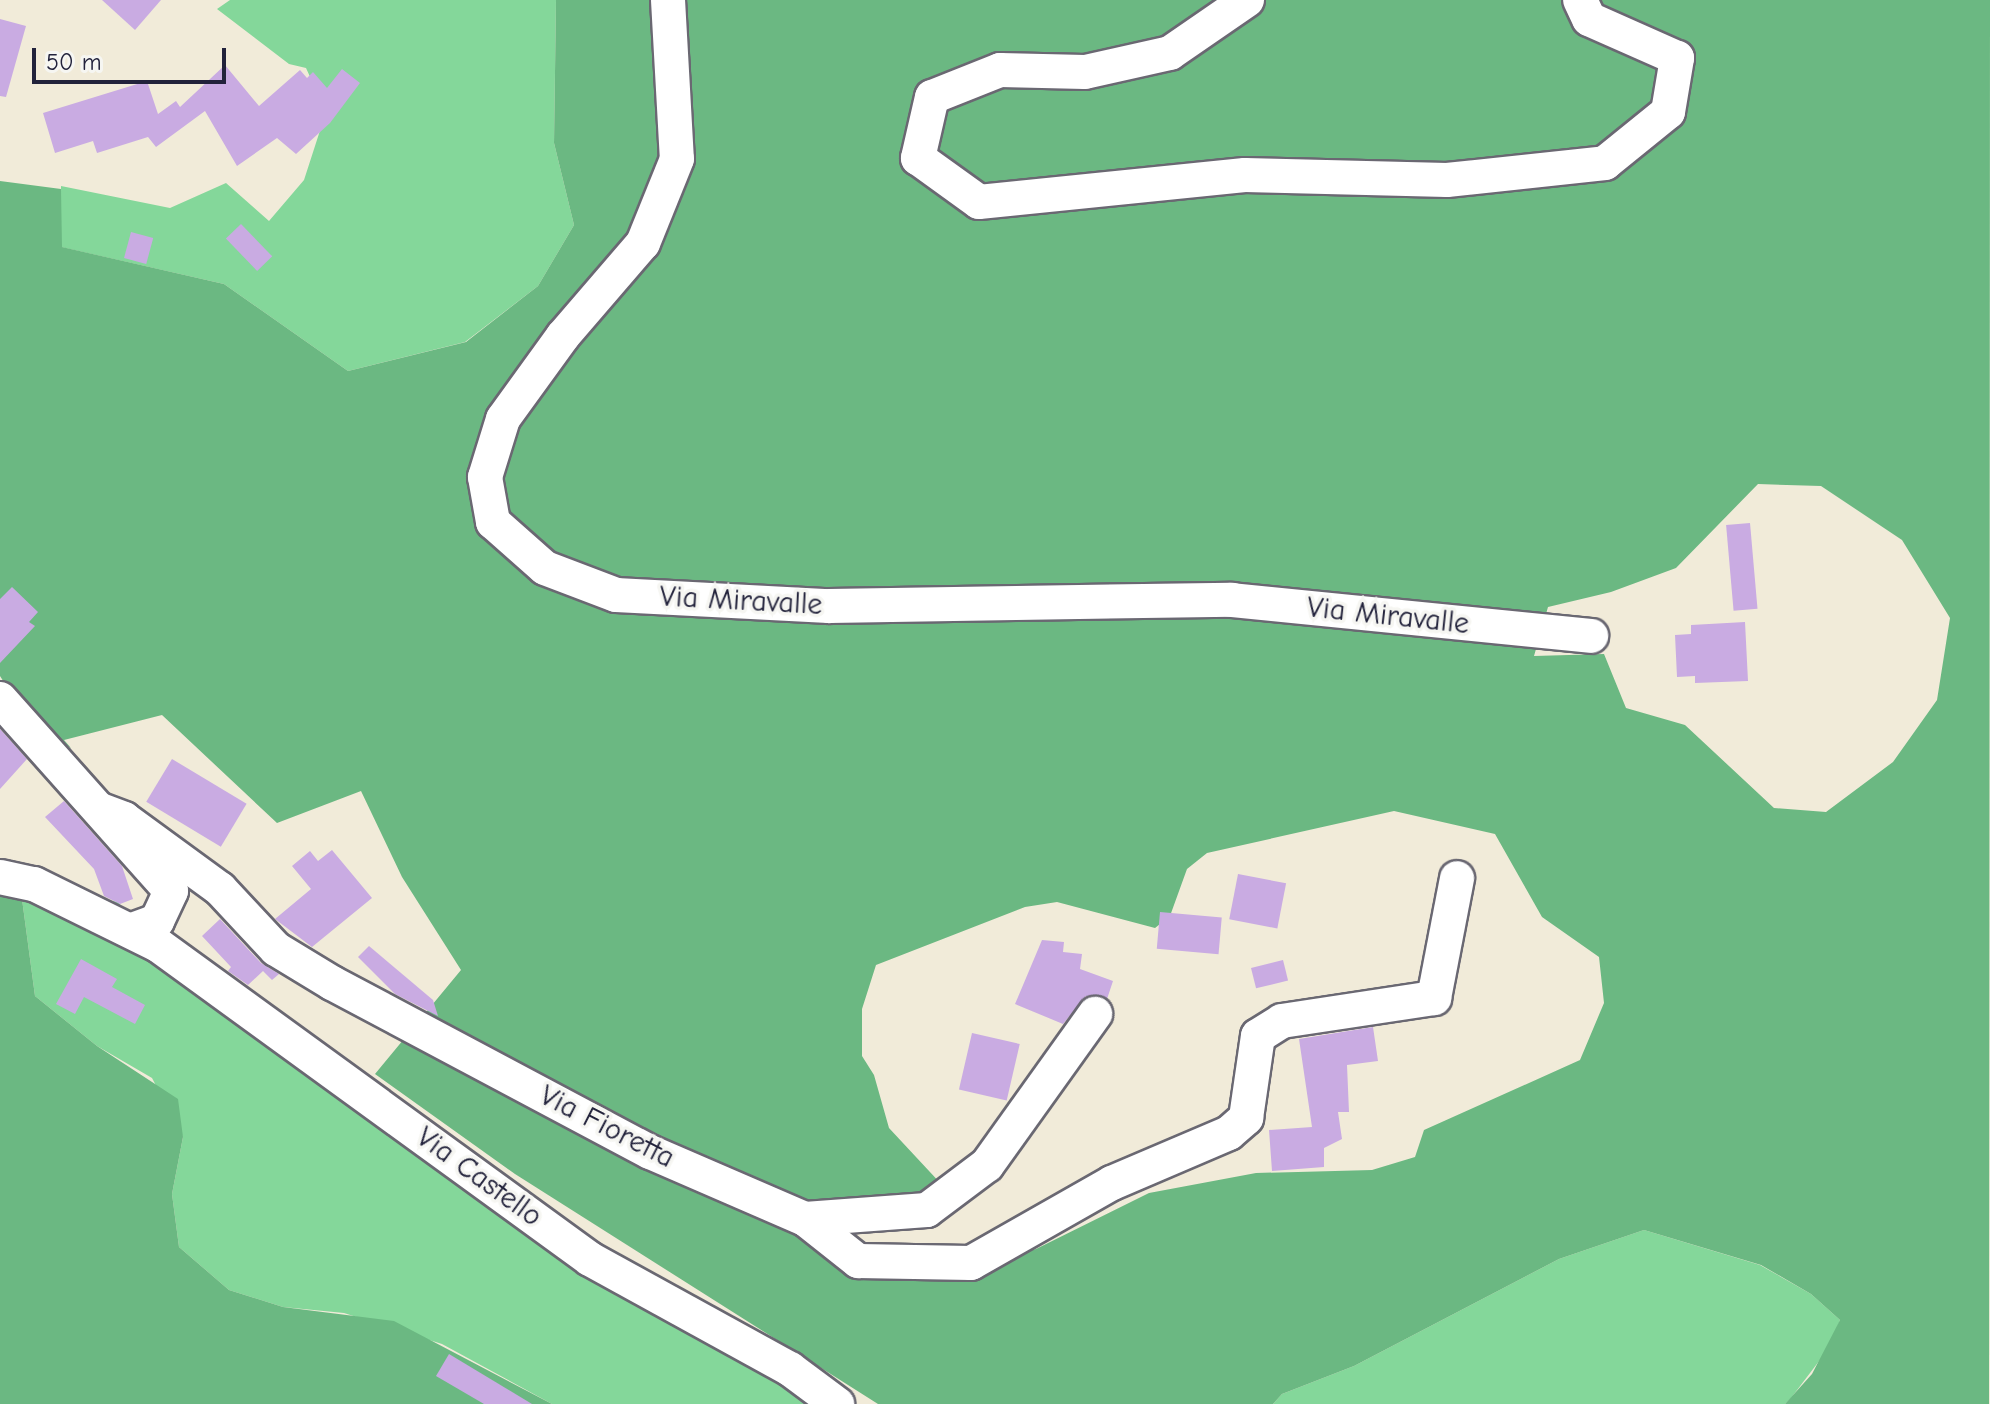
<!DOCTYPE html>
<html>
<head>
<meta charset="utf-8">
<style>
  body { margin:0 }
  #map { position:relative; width:1990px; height:1404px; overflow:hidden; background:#f1ebd9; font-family:"Comic Neue",sans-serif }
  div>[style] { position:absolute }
  .green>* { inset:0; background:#84d79a }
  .forest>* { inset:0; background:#6bb882 }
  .building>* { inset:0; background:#c9abe2; transform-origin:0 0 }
  .roads { filter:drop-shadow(2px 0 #6a6872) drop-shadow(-2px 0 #6a6872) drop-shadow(0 2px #6a6872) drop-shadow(0 -2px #6a6872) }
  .minor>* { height:34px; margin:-17px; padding:0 17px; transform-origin:17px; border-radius:17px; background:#fff }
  span { translate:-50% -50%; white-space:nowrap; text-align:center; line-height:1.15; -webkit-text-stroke:7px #f6f6f2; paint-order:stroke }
  .street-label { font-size:30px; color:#22223b }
  .scale { position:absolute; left:32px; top:48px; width:194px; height:36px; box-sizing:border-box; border:4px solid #22223b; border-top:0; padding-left:10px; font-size:24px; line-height:28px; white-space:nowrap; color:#22223b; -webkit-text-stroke:6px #f6f6f2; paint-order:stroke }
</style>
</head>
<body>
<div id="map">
  <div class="green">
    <i style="clip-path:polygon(230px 0,556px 0,554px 143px,574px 225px,538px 286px,465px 342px,348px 371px,224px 284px,61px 247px,61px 186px,170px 208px,226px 183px,269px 221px,304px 180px,326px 112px,306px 68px,289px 64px,217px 9px)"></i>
    <i style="clip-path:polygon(20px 884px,118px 902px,160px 952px,618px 1287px,810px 1404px,552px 1404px,442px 1344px,344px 1313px,283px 1307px,229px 1290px,179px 1247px,172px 1194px,183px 1137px,152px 1078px,97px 1046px,35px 996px)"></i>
    <i style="clip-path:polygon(1644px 1230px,1760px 1265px,1811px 1294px,1840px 1320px,1829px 1348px,1791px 1398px,1785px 1404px,1273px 1404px,1282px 1394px,1354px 1366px,1559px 1259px)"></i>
  </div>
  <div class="forest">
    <i style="clip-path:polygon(evenodd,556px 0,1990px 0,1989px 1404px,1785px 1404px,1812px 1374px,1840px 1320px,1811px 1294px,1761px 1265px,1644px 1230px,1559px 1259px,1354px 1366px,1282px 1394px,1273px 1404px,878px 1404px,515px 1174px,375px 1074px,461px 970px,402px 877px,361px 791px,277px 823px,162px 715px,64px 740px,71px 748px,29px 722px,0 676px,0 181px,61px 189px,62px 247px,224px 284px,348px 371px,466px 342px,538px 286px,574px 225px,554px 143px,556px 0,1758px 484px,1821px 486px,1902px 540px,1950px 618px,1937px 700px,1893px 762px,1826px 812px,1774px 808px,1685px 725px,1626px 708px,1604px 654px,1534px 656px,1548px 607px,1611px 592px,1676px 568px,1758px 484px,556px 0,1394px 811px,1495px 834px,1542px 917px,1599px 957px,1604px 1003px,1580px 1060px,1424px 1130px,1415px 1157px,1372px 1170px,1256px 1173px,1149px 1193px,1036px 1249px,964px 1270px,830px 1232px,943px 1186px,889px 1128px,874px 1075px,862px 1056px,862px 1009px,876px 965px,1025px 907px,1057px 902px,1155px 928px,1170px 916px,1187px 869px,1207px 853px,1394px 811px)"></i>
    <i style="clip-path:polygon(0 881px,20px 884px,35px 996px,97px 1046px,178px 1099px,183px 1137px,172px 1194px,179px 1247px,229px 1290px,283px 1307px,394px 1321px,552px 1404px,0 1404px)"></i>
  </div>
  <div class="building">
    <i style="clip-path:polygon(102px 0,161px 0,135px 30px)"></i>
    <i style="clip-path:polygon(0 19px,26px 26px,6px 97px,0 96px)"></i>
    <i style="clip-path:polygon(225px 65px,259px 106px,300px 70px,307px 78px,313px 72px,327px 88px,342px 69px,360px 83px,330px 123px,296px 154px,277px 138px,237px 166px,205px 111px,156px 147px,148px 137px,97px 153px,93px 141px,55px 153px,43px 113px,147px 81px,158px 114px,176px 101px,180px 107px)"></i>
    <i style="left:241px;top:224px;width:45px;height:21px;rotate:46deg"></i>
    <i style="left:131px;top:232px;width:23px;height:27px;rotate:15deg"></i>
    <i style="left:1750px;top:523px;width:86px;height:24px;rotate:85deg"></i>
    <i style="clip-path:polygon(12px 587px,38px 612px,29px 622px,35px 626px,0 663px,0 599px)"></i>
    <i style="clip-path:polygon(1745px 622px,1748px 681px,1695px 683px,1695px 676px,1677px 677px,1675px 635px,1691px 634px,1691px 625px)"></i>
    <i style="clip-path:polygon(0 729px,27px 759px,0 789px)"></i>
    <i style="left:172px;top:759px;width:87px;height:50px;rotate:31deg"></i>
    <i style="clip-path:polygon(64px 801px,122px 866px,133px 899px,120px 904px,104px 896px,94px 869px,45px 817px)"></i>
    <i style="clip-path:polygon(332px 850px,372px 898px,312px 947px,275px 919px,311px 889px,292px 866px,310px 851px,318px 861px)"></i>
    <i style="left:1238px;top:874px;width:49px;height:46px;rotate:11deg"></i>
    <i style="left:1160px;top:912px;width:62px;height:37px;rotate:5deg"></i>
    <i style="clip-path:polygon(220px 919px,261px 963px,279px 974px,272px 980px,263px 971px,248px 985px,228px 971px,231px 967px,202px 936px)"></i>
    <i style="clip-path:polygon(1042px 940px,1064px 942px,1063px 952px,1082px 954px,1080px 969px,1113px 981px,1107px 999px,1086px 996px,1063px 1024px,1015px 1004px)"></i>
    <i style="clip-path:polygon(369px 946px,433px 1000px,438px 1016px,395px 994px,358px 957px)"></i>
    <i style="clip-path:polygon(81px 959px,117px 979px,112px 987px,145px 1005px,135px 1024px,84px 997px,75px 1014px,56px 1004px)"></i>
    <i style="left:1283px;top:960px;width:21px;height:33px;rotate:76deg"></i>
    <i style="clip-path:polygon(1373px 1027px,1378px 1061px,1347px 1065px,1349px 1112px,1338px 1112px,1342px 1139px,1324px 1148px,1324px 1167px,1272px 1171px,1269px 1130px,1312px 1127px,1299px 1039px)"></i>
    <i style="left:972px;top:1033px;width:49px;height:58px;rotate:13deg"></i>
    <i style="clip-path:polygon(449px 1354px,532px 1404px,484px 1404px,436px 1376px)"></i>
  </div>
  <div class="roads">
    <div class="minor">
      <i style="left:668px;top:0;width:159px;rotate:86.8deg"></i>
      <i style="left:677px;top:159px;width:91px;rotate:112deg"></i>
      <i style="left:643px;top:243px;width:123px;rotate:130.7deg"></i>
      <i style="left:563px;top:336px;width:102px;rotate:125.9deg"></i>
      <i style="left:503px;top:419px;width:61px;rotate:107.2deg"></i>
      <i style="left:485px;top:477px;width:46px;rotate:79.9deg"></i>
      <i style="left:493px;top:522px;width:69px;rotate:41.5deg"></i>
      <i style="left:545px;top:568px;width:76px;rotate:20.8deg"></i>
      <i style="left:616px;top:595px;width:213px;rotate:3deg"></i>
      <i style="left:829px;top:606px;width:403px;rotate:-0.9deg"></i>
      <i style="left:1232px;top:600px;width:361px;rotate:5.7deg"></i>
      <i style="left:1247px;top:0;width:93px;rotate:145.5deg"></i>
      <i style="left:1170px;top:53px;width:87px;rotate:167.4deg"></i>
      <i style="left:1085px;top:72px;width:85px;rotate:-178.7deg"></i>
      <i style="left:1000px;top:70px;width:73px;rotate:158.3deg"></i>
      <i style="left:932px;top:97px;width:63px;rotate:102.9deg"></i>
      <i style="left:918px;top:158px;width:75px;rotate:35.8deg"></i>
      <i style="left:979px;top:202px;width:267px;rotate:-5.8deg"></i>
      <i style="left:1245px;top:175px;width:202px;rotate:1.4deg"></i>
      <i style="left:1447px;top:180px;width:159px;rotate:-6.1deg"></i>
      <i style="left:1605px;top:163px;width:81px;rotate:-39deg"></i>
      <i style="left:1668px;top:112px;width:55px;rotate:-80.5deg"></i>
      <i style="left:1677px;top:58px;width:96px;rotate:-156.1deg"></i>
      <i style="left:1589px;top:19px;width:21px;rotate:-115deg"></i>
      <i style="left:0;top:699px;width:257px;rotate:48.3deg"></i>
      <i style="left:171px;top:891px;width:33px;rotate:115deg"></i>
      <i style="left:157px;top:921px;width:27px;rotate:160deg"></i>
      <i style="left:101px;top:810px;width:25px;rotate:21deg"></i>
      <i style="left:124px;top:819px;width:119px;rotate:36.1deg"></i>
      <i style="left:220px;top:889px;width:82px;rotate:47deg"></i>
      <i style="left:276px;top:949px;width:66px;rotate:31.3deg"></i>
      <i style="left:332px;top:983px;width:360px;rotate:28deg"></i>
      <i style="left:650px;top:1152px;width:169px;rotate:23.4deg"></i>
      <i style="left:805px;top:1219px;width:122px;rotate:-4.2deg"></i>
      <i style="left:927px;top:1210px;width:75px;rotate:-36.9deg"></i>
      <i style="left:987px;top:1165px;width:186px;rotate:-54.4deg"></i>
      <i style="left:0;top:877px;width:35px;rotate:12deg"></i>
      <i style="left:34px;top:884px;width:138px;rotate:26.2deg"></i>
      <i style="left:158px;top:945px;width:534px;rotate:36.01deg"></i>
      <i style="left:590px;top:1259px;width:228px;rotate:28.8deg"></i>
      <i style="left:790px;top:1369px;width:59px;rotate:36.7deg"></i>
      <i style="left:805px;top:1219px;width:68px;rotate:38.4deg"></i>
      <i style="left:858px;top:1261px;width:113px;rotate:1deg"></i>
      <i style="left:971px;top:1263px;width:162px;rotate:-29.6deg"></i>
      <i style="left:1112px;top:1183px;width:127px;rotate:-23.1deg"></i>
      <i style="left:1229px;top:1133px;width:23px;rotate:-41deg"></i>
      <i style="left:1246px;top:1118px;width:83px;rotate:-81.7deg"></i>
      <i style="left:1258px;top:1036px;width:28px;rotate:-32deg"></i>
      <i style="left:1282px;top:1021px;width:154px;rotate:-8.6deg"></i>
      <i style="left:1434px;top:998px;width:122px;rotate:-79.1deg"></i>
    </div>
  </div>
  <div class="street-label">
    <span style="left:741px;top:601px;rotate:3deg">Via Miravalle</span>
    <span style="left:1388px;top:616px;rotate:6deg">Via Miravalle</span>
    <span style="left:607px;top:1127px;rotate:27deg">Via Fioretta</span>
    <span style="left:479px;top:1177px;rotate:36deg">Via Castello</span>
  </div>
  <div class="scale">50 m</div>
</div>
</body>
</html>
